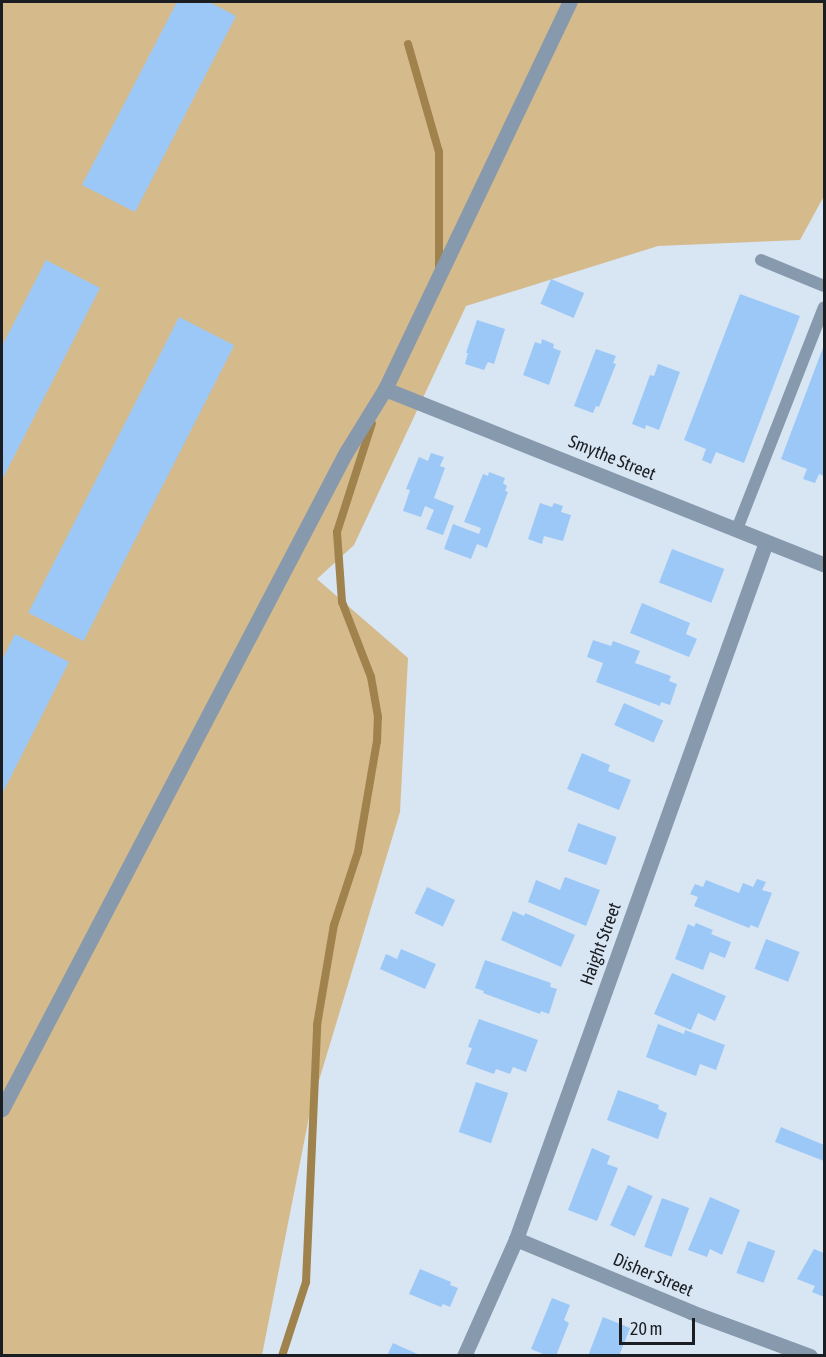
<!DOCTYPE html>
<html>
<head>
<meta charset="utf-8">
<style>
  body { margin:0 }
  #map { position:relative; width:826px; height:1357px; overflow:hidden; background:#d8e5f3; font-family:"Asap Condensed",sans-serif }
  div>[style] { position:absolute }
  .green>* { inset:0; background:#d5ba8b }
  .stream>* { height:8px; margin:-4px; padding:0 4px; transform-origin:4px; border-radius:4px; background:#a0824c }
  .building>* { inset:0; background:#9cc8f7; transform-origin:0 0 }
  .service>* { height:12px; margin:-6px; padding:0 6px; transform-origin:6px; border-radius:6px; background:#8699ad }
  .minor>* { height:15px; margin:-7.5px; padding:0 7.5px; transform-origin:7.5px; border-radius:7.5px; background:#8699ad }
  span { translate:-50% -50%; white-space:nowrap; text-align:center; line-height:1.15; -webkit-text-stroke:6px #d8e5f3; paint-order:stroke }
  .street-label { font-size:18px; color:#1a1e23 }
  .frame { position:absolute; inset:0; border:3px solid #1a1e23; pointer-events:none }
  .scale { position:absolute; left:619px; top:1318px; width:76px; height:27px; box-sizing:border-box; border:3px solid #1a1e23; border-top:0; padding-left:8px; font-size:18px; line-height:21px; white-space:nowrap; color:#1a1e23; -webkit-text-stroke:4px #d8e5f3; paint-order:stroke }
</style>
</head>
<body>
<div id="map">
  <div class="green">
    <i style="clip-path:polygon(2px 2px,824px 2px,824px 196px,800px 240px,658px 246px,466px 306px,354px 545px,317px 579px,408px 658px,400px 812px,311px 1107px,262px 1355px,2px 1356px)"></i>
  </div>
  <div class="stream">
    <i style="left:408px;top:44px;width:112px;rotate:74deg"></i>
    <i style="left:439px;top:152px;width:114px;rotate:90deg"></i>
    <i style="left:282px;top:1356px;width:78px;rotate:-72deg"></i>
    <i style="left:306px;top:1282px;width:257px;rotate:-87.5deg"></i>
    <i style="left:317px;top:1025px;width:101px;rotate:-80.4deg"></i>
    <i style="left:334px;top:925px;width:77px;rotate:-71.8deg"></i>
    <i style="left:358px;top:852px;width:113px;rotate:-80.3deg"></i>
    <i style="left:377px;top:741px;width:24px;rotate:-88deg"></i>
    <i style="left:378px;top:717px;width:41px;rotate:-99.9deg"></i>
    <i style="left:371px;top:677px;width:80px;rotate:-111.1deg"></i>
    <i style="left:342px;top:602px;width:70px;rotate:-94.1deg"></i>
    <i style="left:337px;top:532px;width:114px;rotate:-72.2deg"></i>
  </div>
  <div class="building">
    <i style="clip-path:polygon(177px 2px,209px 2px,236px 16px,135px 212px,82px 185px)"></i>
    <i style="clip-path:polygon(46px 260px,100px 288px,2px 480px,2px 346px)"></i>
    <i style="left:551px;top:279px;width:36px;height:27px;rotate:23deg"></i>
    <i style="clip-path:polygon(740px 294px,800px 316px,744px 463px,716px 452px,711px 464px,702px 460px,706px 449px,684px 440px)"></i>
    <i style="left:179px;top:317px;width:62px;height:332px;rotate:27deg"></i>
    <i style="clip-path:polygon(477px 320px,505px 329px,494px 364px,488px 362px,484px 370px,465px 364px,468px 353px,466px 353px)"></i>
    <i style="clip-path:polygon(542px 339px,554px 344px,553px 348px,561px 351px,549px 385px,523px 375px,535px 342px,541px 344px)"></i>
    <i style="clip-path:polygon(824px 345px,824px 476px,819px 474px,815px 483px,803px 479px,807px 469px,781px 459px)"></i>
    <i style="clip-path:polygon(596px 349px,616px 356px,613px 363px,616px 364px,599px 407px,596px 406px,593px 413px,574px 406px)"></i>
    <i style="clip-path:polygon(658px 364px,680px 372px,659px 430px,646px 425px,645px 429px,632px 424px,650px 375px,654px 376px)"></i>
    <i style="clip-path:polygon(431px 453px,444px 457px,440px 466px,445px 468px,434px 498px,454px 506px,443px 535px,426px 529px,434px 510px,425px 506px,421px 517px,403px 511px,410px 490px,406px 489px,419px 457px,428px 461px)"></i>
    <i style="clip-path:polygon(489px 472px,505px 478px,503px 483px,507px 486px,505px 491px,508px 492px,487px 548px,477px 544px,471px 559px,444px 549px,453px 524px,479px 534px,481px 528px,464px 522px,483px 474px,488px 476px)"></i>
    <i style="clip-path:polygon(540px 503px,552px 507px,554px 503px,563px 506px,561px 512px,571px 515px,563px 541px,544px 536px,542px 544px,528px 539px)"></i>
    <i style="left:672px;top:549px;width:56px;height:36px;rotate:21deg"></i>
    <i style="clip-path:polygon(642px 603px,690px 623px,686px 634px,697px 639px,689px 657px,630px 633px)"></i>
    <i style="clip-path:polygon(15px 634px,69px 662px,2px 794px,2px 660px)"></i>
    <i style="clip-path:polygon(593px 640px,611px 646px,613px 641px,640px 651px,635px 663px,671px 676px,669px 681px,677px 684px,670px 705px,661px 702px,660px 706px,596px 682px,603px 663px,587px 657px)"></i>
    <i style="left:624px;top:703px;width:43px;height:24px;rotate:24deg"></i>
    <i style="clip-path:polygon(582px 753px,610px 765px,608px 771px,631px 780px,619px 810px,567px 789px)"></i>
    <i style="left:578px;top:823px;width:41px;height:30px;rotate:20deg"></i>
    <i style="clip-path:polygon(565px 877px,600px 890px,586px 926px,528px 902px,536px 880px,560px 890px)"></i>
    <i style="clip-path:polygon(757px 879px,766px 882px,762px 890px,772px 893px,758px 928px,751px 925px,749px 928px,694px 906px,698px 897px,690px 894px,695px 884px,703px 887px,706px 880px,739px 893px,743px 883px,753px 887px)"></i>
    <i style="left:427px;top:887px;width:31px;height:29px;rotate:25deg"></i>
    <i style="clip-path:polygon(513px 911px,524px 916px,525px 913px,575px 935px,561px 967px,501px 940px)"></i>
    <i style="clip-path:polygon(696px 923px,713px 930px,711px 934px,731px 942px,725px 958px,710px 952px,703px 970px,675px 959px,688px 924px,694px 927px)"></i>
    <i style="left:766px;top:939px;width:36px;height:32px;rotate:21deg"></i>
    <i style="clip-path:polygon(401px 949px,436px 964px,425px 989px,380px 969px,386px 954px,397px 959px)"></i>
    <i style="clip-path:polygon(485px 960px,551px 983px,550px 987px,557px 989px,549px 1014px,541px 1011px,540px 1014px,483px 993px,484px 991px,475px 988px)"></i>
    <i style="clip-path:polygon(672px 973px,726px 996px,715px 1021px,698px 1013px,691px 1030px,654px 1014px)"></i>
    <i style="clip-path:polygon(479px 1019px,538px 1040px,526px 1072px,513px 1067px,510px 1074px,496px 1069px,494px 1074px,466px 1064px,472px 1048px,468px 1047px)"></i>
    <i style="clip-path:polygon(658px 1024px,684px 1034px,685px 1030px,725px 1045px,716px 1070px,700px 1064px,696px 1076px,646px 1057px)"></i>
    <i style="left:476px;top:1082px;width:34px;height:53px;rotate:19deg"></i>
    <i style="clip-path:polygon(618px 1090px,659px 1105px,658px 1109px,667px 1113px,658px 1139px,607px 1120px)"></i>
    <i style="clip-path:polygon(781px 1127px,824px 1145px,824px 1161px,775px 1142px)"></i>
    <i style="clip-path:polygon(592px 1148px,610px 1156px,607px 1164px,618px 1168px,597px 1221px,568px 1210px)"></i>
    <i style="left:628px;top:1185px;width:27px;height:44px;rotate:24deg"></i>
    <i style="clip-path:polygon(710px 1197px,740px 1210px,722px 1255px,710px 1249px,707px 1257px,688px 1250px)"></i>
    <i style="left:662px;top:1198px;width:29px;height:52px;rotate:20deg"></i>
    <i style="left:748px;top:1241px;width:29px;height:34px;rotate:20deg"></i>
    <i style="clip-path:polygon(814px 1249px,824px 1253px,824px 1297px,812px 1292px,815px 1286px,797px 1279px)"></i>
    <i style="clip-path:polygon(420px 1269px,451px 1282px,450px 1285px,458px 1288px,450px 1307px,443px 1304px,441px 1307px,409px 1294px)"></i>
    <i style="clip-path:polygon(552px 1298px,570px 1305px,564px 1320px,569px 1323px,556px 1356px,548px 1356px,531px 1349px)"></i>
    <i style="clip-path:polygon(603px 1317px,630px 1328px,619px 1356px,588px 1356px)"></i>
    <i style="clip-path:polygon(393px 1343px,422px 1356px,387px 1356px)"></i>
  </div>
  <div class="service">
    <i style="left:761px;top:260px;width:68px;rotate:22.4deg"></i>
    <i style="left:737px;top:529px;width:238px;rotate:-68.6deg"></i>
  </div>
  <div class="minor">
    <i style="left:385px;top:389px;width:473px;rotate:21.8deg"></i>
    <i style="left:2px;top:1109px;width:739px;rotate:-62.36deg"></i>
    <i style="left:345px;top:454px;width:76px;rotate:-58.4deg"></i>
    <i style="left:385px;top:389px;width:429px;rotate:-64.5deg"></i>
    <i style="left:516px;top:1239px;width:190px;rotate:22.6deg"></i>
    <i style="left:691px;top:1312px;width:127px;rotate:20.3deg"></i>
    <i style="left:464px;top:1356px;width:128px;rotate:-66deg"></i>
    <i style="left:516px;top:1239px;width:740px;rotate:-70.27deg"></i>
  </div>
  <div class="street-label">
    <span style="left:612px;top:458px;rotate:22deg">Smythe Street</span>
    <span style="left:601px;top:944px;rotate:-70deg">Haight Street</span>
    <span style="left:653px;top:1275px;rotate:23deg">Disher Street</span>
  </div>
  <div class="frame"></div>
  <div class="scale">20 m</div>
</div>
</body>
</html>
